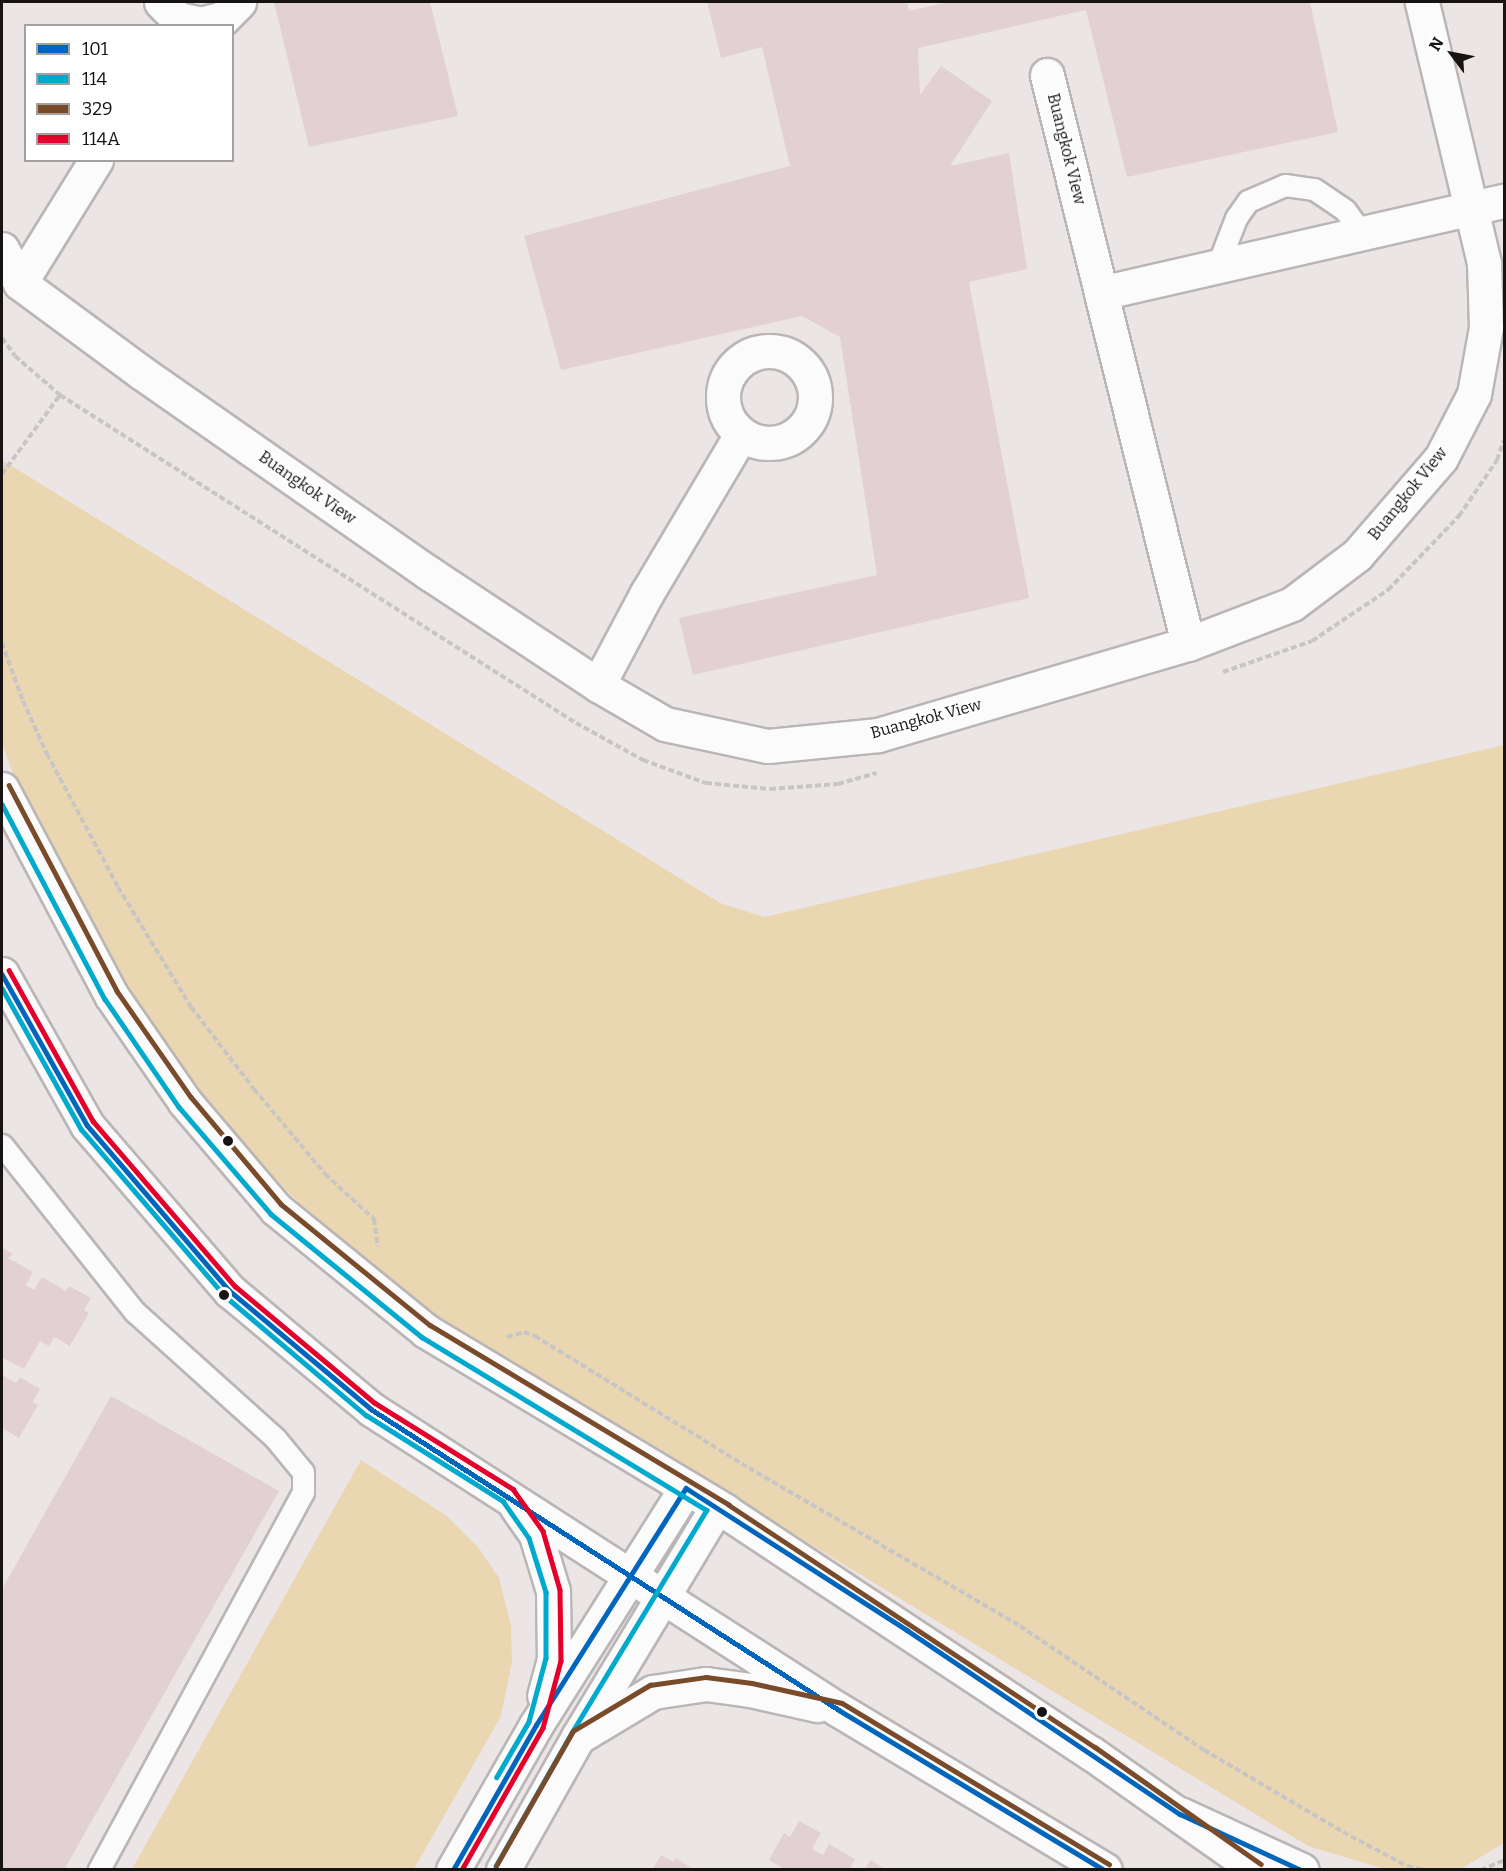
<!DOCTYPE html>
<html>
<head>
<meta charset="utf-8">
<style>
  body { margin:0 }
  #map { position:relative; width:1506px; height:1871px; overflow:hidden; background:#ebe5e5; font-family:Bitter,serif }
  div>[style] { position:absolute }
  .green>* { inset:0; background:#ead7b2 }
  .building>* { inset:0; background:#e2d0d5 }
  .path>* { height:4px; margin-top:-2px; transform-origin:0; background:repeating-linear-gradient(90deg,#c8c6c5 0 6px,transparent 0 9px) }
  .roads { filter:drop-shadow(2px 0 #bab6b5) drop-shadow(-2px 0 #bab6b5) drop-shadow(0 2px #bab6b5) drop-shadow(0 -2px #bab6b5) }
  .service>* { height:21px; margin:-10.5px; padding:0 10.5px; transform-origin:10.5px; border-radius:10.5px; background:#fcfbfb }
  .minor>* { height:33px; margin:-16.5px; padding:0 16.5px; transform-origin:16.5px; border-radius:16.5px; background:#fcfbfb }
  .minor>.ring { margin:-16.5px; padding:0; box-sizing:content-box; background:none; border:33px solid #fcfbfb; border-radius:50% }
  .primary>* { height:33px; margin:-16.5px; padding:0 16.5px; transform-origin:16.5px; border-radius:16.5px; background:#fcfbfb }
  .bus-1>* { height:4.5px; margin:-2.25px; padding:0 2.25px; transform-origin:2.25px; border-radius:2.25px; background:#0065bd }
  .bus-2>* { height:4.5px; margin:-2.25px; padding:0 2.25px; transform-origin:2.25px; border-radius:2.25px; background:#00a9ce }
  .bus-3>* { height:4.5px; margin:-2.25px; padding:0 2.25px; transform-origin:2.25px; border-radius:2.25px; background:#7a4b2a }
  .bus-4>* { height:4.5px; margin:-2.25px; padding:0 2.25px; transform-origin:2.25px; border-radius:2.25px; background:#e4002b }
  .dots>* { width:16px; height:16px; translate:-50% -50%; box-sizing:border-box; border:3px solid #fff; border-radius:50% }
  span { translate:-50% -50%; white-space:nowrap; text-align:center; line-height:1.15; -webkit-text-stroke:4.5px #fff; paint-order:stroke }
  .street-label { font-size:16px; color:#171312 }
  .frame { position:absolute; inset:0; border:3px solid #171312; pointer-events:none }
  .legend { position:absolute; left:24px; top:24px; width:210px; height:138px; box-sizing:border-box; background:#fff; border:2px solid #a2a1a0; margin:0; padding:8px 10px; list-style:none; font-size:18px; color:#171312 }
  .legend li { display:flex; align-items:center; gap:12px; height:30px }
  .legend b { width:30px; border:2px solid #a2a1a0 }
  .north { position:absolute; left:1422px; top:24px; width:60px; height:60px; -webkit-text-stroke:4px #fff; paint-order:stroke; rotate:302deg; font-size:16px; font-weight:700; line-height:24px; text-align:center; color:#171312 }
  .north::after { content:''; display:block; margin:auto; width:21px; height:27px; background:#171312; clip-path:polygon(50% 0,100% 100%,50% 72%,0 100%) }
</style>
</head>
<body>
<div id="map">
  <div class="green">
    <i style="clip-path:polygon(2px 460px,720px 903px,764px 917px,1504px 745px,1504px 1843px,1459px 1870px,1385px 1869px,1308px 1846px,749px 1507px,663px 1451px,437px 1318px,301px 1205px,192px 1095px,105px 975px,43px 852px,2px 744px)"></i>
    <i style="clip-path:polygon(361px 1460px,447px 1516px,478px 1547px,499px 1578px,511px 1626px,512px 1662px,501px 1716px,414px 1869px,132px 1869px)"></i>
  </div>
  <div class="building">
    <i style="clip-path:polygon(274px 2px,430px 2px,458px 116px,309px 147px)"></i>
    <i style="clip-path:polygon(707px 2px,907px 2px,909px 11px,949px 2px,1310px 2px,1338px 132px,1127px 177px,1086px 10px,918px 48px,920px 95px,941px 66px,992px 101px,950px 166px,1009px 153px,1027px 269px,969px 282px,1029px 598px,693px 675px,679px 618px,877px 575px,840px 337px,802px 316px,561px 370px,524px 236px,790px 166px,762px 47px,721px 58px)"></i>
    <i style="clip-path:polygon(2px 1248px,13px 1254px,8px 1258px,33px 1272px,26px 1285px,34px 1290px,42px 1277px,66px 1291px,69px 1286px,91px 1298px,84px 1310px,89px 1313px,70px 1346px,54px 1337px,49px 1346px,40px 1341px,24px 1369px,3px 1358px,2px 1360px)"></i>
    <i style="clip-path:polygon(2px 1375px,16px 1383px,20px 1377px,40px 1389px,33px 1402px,38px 1405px,19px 1438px,2px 1428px)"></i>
    <i style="clip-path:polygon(111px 1396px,279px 1491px,64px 1870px,2px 1870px,2px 1589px)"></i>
    <i style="clip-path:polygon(799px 1821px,821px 1833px,812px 1849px,823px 1855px,829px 1844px,855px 1859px,849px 1870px,786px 1870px,769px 1860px,784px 1833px,790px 1837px)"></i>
    <i style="clip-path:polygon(661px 1855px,674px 1862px,676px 1858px,695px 1870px,652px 1870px)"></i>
    <i style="clip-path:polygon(870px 1860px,887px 1870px,865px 1870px)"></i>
  </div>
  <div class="path">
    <i style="left:2px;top:338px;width:22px;rotate:54deg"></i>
    <i style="left:15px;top:356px;width:60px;rotate:40.9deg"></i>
    <i style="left:60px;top:395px;width:611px;rotate:32.44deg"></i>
    <i style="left:576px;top:723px;width:77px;rotate:28.9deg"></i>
    <i style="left:643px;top:760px;width:67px;rotate:20.1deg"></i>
    <i style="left:706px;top:783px;width:64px;rotate:5.4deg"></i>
    <i style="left:770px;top:789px;width:68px;rotate:-4.2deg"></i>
    <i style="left:838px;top:784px;width:40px;rotate:-16deg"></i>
    <i style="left:2px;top:474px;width:98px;rotate:-53.7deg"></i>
    <i style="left:2px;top:643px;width:62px;rotate:70.1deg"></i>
    <i style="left:23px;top:701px;width:58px;rotate:65.6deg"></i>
    <i style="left:47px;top:754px;width:151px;rotate:61.9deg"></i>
    <i style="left:118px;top:887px;width:140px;rotate:58.7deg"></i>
    <i style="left:191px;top:1007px;width:103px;rotate:52.5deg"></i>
    <i style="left:254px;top:1089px;width:111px;rotate:50.1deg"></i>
    <i style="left:325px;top:1174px;width:67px;rotate:42.6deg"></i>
    <i style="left:374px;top:1219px;width:28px;rotate:82deg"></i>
    <i style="left:1223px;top:672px;width:94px;rotate:-19.2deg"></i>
    <i style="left:1312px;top:641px;width:92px;rotate:-33.9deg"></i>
    <i style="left:1388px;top:590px;width:103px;rotate:-46.2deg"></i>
    <i style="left:1459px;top:516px;width:68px;rotate:-55.8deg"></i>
    <i style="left:1497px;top:460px;width:21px;rotate:-71deg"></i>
    <i style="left:507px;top:1337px;width:18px;rotate:-16deg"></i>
    <i style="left:524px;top:1332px;width:12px;rotate:20deg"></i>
    <i style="left:535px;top:1336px;width:251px;rotate:31.7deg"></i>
    <i style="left:749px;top:1468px;width:314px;rotate:30.2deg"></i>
    <i style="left:1020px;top:1626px;width:222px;rotate:34deg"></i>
    <i style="left:1204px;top:1750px;width:161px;rotate:30.5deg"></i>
    <i style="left:1343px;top:1832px;width:72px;rotate:28deg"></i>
    <i style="left:1407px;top:1866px;width:17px;rotate:13deg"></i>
    <i style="left:1481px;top:1870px;width:25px;rotate:-23deg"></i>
  </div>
  <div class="roads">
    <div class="service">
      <i style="left:1217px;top:267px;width:53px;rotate:-68.8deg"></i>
      <i style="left:1236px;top:218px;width:21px;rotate:-55deg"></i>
      <i style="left:1248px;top:201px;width:40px;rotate:-23.4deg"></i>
      <i style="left:1285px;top:185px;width:29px;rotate:8deg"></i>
      <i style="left:1314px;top:189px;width:37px;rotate:34deg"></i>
      <i style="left:1345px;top:210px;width:29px;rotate:54deg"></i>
      <i style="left:2px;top:1145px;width:213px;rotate:51.5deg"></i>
      <i style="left:135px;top:1312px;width:188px;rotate:42deg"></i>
      <i style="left:275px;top:1438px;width:44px;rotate:50.5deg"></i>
      <i style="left:303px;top:1472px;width:20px;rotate:90deg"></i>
      <i style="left:303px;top:1492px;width:430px;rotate:118.4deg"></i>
    </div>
    <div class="minor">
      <i style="left:161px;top:2px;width:24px;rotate:45deg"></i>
      <i style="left:178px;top:19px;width:24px;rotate:12deg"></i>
      <i style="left:201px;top:24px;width:23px;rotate:-15deg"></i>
      <i style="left:223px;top:18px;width:23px;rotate:-45deg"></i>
      <i style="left:1047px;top:75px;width:586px;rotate:76.08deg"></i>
      <i style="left:2px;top:249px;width:38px;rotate:62deg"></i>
      <i style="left:20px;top:283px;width:152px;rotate:36.4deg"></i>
      <i style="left:142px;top:373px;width:350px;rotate:34.9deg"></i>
      <i style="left:429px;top:573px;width:203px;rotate:33.5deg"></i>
      <i style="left:598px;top:685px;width:78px;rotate:30.2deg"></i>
      <i style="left:665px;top:724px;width:105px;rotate:12.1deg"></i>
      <i style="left:768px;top:746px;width:111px;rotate:-5.7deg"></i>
      <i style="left:878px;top:735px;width:323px;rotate:-16.4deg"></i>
      <i style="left:1188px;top:644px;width:111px;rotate:-21deg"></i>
      <i style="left:1292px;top:604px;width:81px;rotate:-37deg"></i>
      <i style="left:1357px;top:555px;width:128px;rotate:-49.1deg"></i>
      <i style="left:1441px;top:458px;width:72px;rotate:-62.7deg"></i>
      <i style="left:1474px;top:394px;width:68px;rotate:-79.8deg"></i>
      <i style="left:1486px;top:327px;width:64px;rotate:-91.8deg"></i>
      <i style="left:1484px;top:263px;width:268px;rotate:-103.4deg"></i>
      <i style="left:20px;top:283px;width:145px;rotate:-58.3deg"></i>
      <i style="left:1101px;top:293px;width:413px;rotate:-12.9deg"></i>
      <i class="ring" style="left:723px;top:351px;width:59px;height:59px"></i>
      <i style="left:598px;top:685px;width:104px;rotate:-62deg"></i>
      <i style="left:647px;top:593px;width:184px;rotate:-59.3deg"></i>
      <i style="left:2px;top:789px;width:233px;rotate:62.1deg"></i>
      <i style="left:111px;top:995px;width:130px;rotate:55.3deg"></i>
      <i style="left:185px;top:1102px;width:140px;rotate:49.6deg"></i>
      <i style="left:276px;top:1209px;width:193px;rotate:39.1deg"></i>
      <i style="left:426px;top:1331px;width:349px;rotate:31deg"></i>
      <i style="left:725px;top:1511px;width:439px;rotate:33.5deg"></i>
      <i style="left:1091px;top:1753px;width:203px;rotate:35.2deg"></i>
      <i style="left:2px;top:974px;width:173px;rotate:60.6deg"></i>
      <i style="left:87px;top:1125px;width:219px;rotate:49.3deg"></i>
      <i style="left:230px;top:1291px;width:184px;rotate:39.9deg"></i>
      <i style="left:371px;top:1409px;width:556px;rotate:32.75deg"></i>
      <i style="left:839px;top:1710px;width:310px;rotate:31deg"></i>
      <i style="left:516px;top:1506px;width:35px;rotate:55deg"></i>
      <i style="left:536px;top:1535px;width:59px;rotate:73.1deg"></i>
      <i style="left:553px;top:1591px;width:68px;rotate:89.2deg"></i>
      <i style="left:554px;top:1659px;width:38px;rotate:105deg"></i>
      <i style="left:583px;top:1734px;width:82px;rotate:-31deg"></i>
      <i style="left:653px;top:1692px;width:54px;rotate:-8.6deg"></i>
      <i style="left:706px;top:1684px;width:44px;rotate:7.8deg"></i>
      <i style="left:750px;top:1690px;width:69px;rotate:12.6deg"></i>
      <i style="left:453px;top:1870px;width:167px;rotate:-60.2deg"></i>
      <i style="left:536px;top:1725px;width:280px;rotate:-57.7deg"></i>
      <i style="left:503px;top:1870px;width:153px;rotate:-60.6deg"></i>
      <i style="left:578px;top:1737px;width:269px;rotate:-58.9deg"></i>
    </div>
    <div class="primary">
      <i style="left:1180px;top:1814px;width:134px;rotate:24.7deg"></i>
    </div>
  </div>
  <div class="bus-1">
    <i style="left:2px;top:974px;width:173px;rotate:60.6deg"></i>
    <i style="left:87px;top:1125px;width:219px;rotate:49.3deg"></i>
    <i style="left:230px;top:1291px;width:184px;rotate:39.9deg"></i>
    <i style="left:371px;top:1409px;width:556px;rotate:32.75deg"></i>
    <i style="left:839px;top:1710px;width:310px;rotate:31.1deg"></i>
    <i style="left:453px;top:1870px;width:167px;rotate:-60.2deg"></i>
    <i style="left:536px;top:1725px;width:280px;rotate:-57.7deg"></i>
    <i style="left:686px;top:1488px;width:263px;rotate:32.7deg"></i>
    <i style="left:907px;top:1630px;width:329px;rotate:34deg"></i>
    <i style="left:1180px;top:1814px;width:133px;rotate:24.8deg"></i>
  </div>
  <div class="bus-2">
    <i style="left:2px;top:804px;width:221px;rotate:62.2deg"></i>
    <i style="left:105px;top:999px;width:131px;rotate:55.6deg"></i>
    <i style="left:179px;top:1107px;width:141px;rotate:49.3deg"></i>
    <i style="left:271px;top:1214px;width:195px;rotate:39.2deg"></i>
    <i style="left:422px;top:1337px;width:333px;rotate:31.3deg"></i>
    <i style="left:707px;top:1510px;width:261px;rotate:121.2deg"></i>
    <i style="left:572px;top:1733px;width:153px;rotate:119.7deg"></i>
    <i style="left:2px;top:988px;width:162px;rotate:60.7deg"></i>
    <i style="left:81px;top:1129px;width:221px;rotate:49.2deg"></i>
    <i style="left:225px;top:1296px;width:185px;rotate:40.2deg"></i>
    <i style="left:366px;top:1415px;width:162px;rotate:32.1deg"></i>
    <i style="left:503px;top:1501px;width:45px;rotate:54.9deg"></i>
    <i style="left:529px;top:1538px;width:57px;rotate:72.5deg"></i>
    <i style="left:546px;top:1592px;width:66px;rotate:90deg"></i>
    <i style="left:546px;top:1658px;width:66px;rotate:104.9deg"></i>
    <i style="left:529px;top:1722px;width:64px;rotate:120.2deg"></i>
  </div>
  <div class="bus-3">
    <i style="left:9px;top:785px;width:233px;rotate:62.3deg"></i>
    <i style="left:117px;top:991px;width:129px;rotate:55.1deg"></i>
    <i style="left:191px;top:1097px;width:140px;rotate:49.9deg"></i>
    <i style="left:281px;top:1204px;width:192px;rotate:39.1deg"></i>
    <i style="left:430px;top:1325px;width:349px;rotate:31deg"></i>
    <i style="left:729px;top:1505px;width:439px;rotate:33.5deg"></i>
    <i style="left:1095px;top:1747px;width:203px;rotate:35.2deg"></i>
    <i style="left:496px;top:1866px;width:155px;rotate:-60.3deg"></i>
    <i style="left:573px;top:1731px;width:90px;rotate:-30.9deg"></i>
    <i style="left:650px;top:1685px;width:57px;rotate:-8.1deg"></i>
    <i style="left:706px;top:1677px;width:46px;rotate:7.4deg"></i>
    <i style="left:752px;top:1683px;width:92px;rotate:12.5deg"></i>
    <i style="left:842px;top:1703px;width:312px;rotate:31.1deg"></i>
  </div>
  <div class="bus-4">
    <i style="left:9px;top:970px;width:173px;rotate:60.9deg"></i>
    <i style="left:93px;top:1121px;width:218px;rotate:49.3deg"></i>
    <i style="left:235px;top:1286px;width:182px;rotate:39.9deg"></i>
    <i style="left:375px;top:1403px;width:163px;rotate:31.9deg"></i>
    <i style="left:513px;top:1489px;width:52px;rotate:54.5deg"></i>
    <i style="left:543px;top:1531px;width:61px;rotate:73.9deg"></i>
    <i style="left:560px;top:1590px;width:71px;rotate:89.2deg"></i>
    <i style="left:561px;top:1661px;width:69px;rotate:105deg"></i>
    <i style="left:543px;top:1728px;width:163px;rotate:119.7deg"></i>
  </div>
  <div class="dots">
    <i style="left:228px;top:1141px;background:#171312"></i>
    <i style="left:224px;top:1295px;background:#171312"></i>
    <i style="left:1042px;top:1712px;background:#171312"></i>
  </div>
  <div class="street-label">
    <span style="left:1066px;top:149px;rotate:76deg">Buangkok View</span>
    <span style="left:307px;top:488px;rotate:35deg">Buangkok View</span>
    <span style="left:1408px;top:494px;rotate:-51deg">Buangkok View</span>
    <span style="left:926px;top:719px;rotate:-15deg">Buangkok View</span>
  </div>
  <div class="frame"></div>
  <ul class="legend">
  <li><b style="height:8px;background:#0065bd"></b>101</li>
  <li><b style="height:8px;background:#00a9ce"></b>114</li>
  <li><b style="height:8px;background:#7a4b2a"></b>329</li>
  <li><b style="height:8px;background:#e4002b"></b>114A</li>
  </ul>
  <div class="north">N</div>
</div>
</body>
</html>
